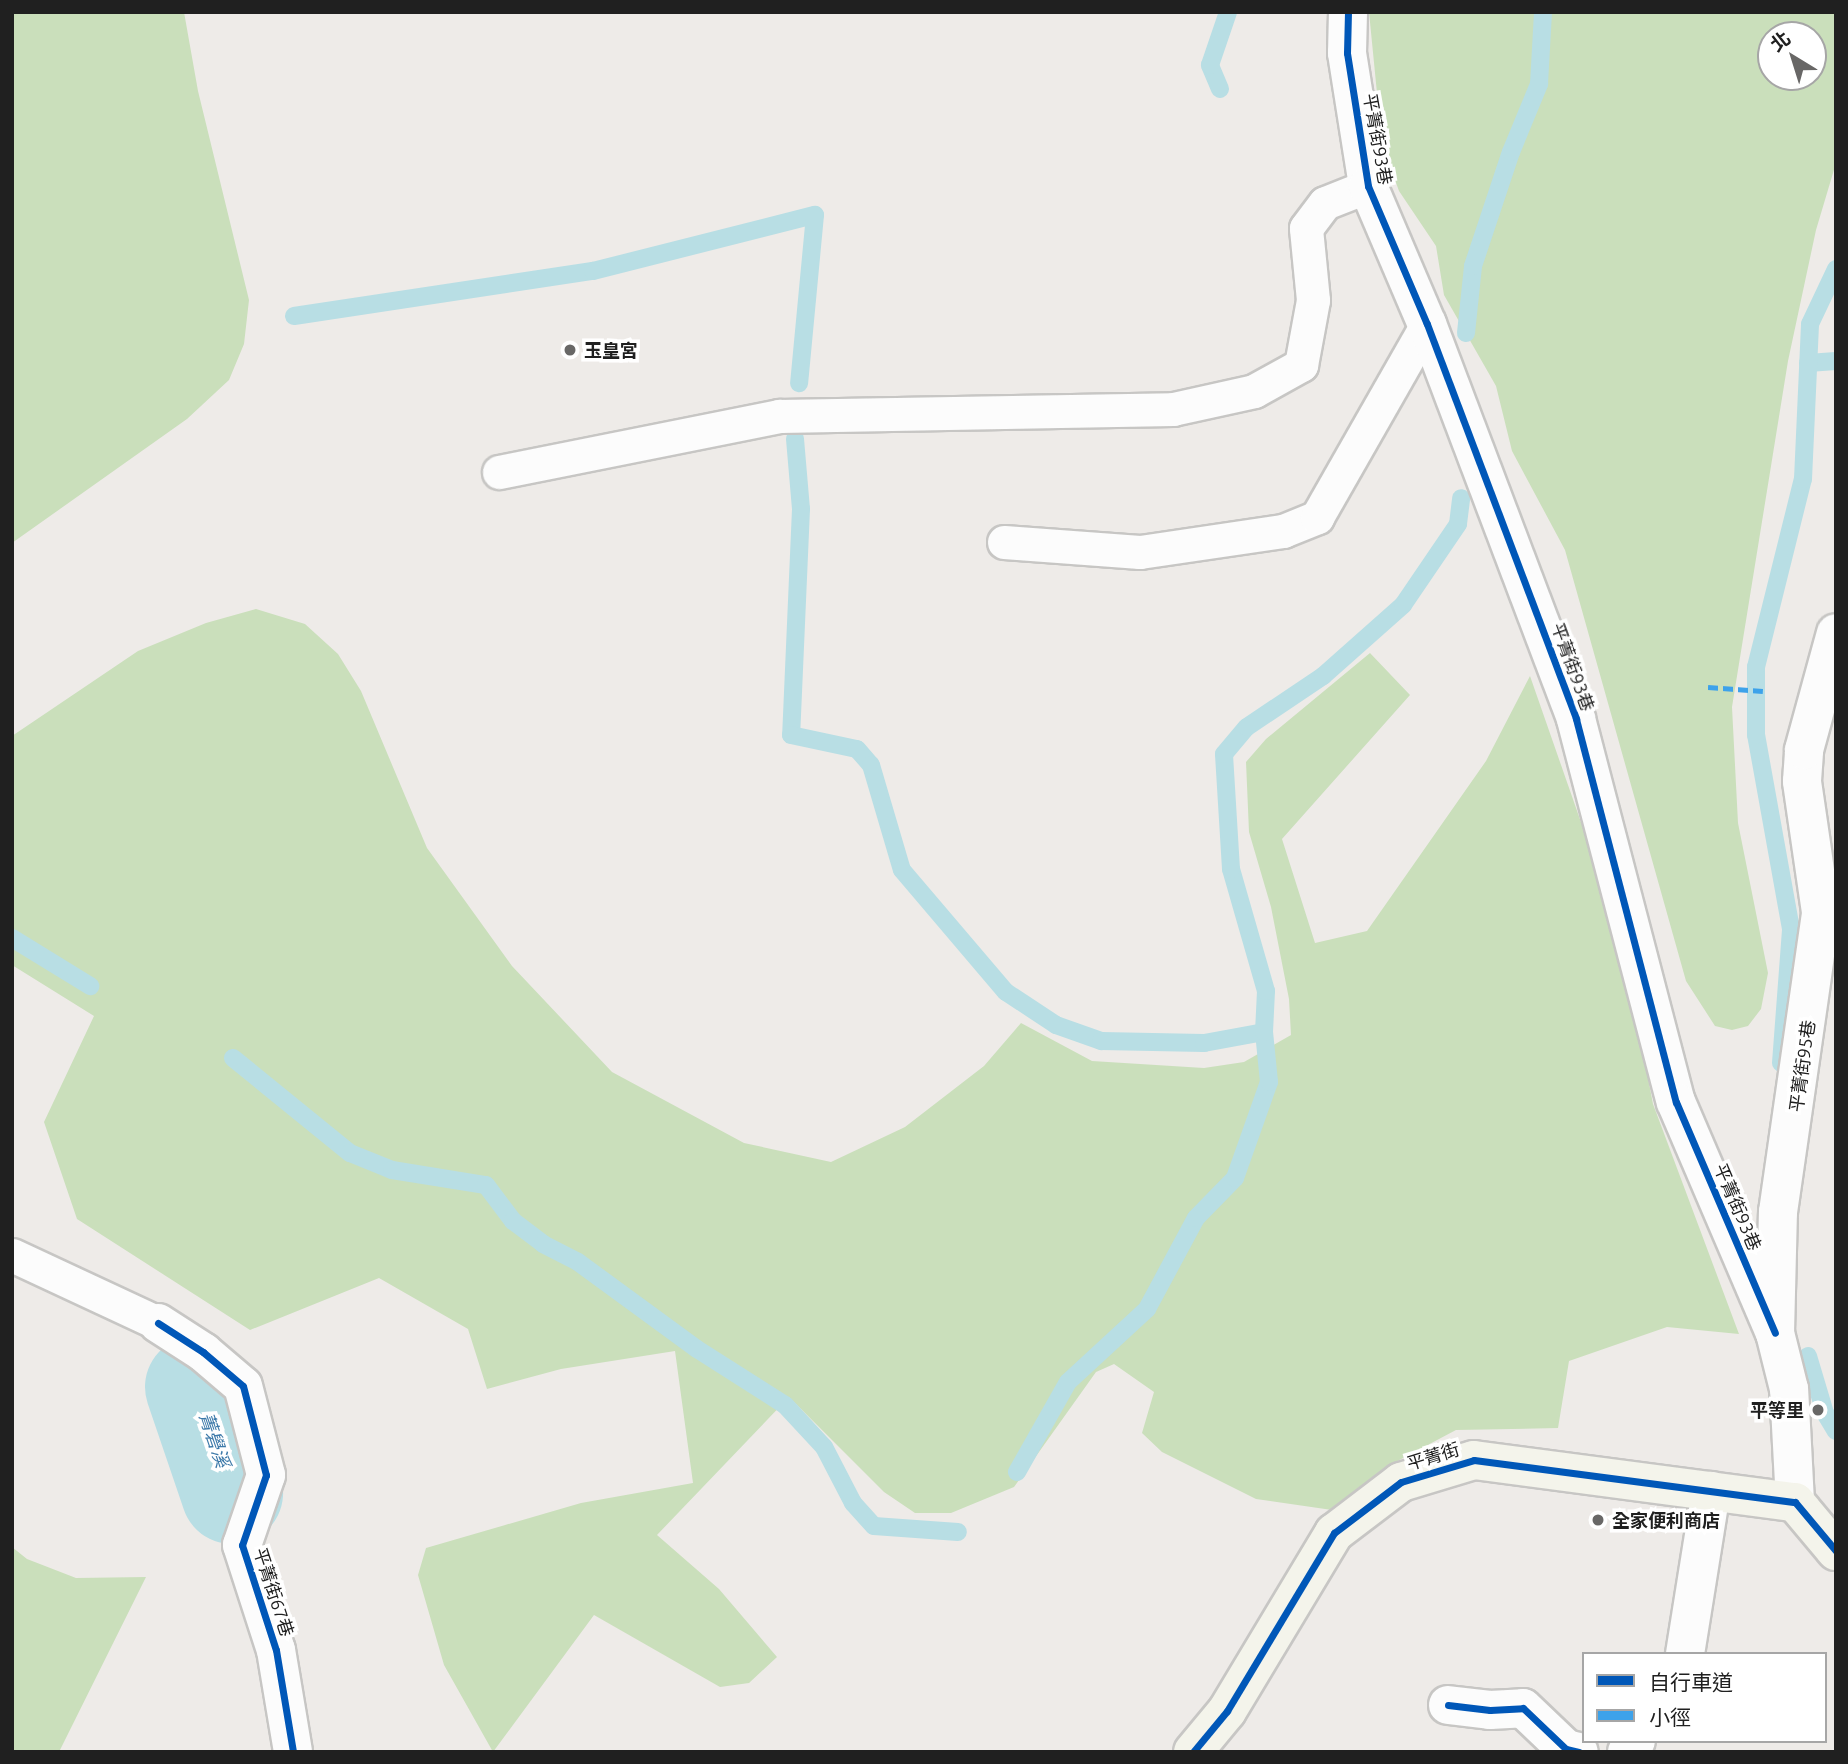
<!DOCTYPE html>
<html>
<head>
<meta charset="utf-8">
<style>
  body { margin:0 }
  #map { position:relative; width:1848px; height:1764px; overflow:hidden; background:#eeebe8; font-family:Ubuntu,"Noto Sans TC",sans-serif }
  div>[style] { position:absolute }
  .forest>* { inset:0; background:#cadfbb }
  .stream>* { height:18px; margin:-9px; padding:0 9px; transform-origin:9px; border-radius:9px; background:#b8dee4 }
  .river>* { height:102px; margin:-51px; padding:0 51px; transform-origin:51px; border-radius:51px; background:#b8dee4 }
  .roads { filter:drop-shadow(2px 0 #c7c6c4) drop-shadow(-2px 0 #c7c6c4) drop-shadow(0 2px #c7c6c4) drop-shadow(0 -2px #c7c6c4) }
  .lane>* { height:33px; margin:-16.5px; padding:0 16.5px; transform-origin:16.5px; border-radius:16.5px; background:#fcfcfc }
  .street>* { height:38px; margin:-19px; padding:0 19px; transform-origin:19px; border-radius:19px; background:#fcfcfc }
  .secondary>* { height:38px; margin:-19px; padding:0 19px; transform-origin:19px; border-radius:19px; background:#f4f4eb }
  .quiet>* { height:5px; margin-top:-2.5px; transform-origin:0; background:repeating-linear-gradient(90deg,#3da2ea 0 10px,transparent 0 15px) }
  .cycleway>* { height:7px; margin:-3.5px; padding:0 3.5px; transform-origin:3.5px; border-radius:3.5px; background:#0057b8 }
  .dots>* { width:19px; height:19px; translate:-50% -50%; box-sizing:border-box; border:4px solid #fff; border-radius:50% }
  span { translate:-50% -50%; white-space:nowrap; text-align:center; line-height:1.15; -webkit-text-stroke:7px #fff; paint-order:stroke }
  .street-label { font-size:18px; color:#202020 }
  .poi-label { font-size:18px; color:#202020; font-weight:700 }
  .left { translate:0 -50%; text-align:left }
  .right { translate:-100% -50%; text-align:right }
  .water-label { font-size:19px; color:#3c79a9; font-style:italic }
  .frame { position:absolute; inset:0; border:14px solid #202020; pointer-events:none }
  .legend { position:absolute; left:1582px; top:1652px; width:245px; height:91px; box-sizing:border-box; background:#fff; border:2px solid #a6a6a6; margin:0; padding:9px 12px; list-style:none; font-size:21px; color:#202020 }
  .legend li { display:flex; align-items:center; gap:14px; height:35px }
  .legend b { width:35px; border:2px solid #a6a6a6 }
  .north { position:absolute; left:1757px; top:21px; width:70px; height:70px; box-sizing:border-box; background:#fff; border:2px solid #a6a6a6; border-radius:50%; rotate:322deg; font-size:19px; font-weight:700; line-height:28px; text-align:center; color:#202020 }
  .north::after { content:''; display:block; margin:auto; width:24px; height:32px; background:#686766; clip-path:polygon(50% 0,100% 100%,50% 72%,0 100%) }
</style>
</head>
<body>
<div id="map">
  <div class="forest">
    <i style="clip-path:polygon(12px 12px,184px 12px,198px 91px,249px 300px,244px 344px,229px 380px,187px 419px,12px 543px)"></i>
    <i style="clip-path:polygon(evenodd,1369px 12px,1836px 12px,1836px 163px,1816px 230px,1788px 361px,1732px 707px,1738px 823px,1768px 973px,1761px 1009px,1748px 1026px,1732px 1030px,1715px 1026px,1686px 981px,1565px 550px,1512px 451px,1496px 386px,1444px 295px,1436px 246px,1399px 191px,1382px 144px,1369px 12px,1771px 35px,1813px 35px,1813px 77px,1771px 77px,1771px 35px)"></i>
    <i style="clip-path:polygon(256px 609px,305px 624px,338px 654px,361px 691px,427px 848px,512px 966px,612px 1072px,744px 1143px,831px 1162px,905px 1127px,984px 1066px,1021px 1023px,1092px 1061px,1204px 1068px,1244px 1062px,1291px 1035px,1289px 999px,1271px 907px,1249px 832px,1246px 762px,1266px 739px,1370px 653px,1410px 695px,1282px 839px,1315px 943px,1367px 931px,1486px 761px,1530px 676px,1621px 937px,1653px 1104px,1739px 1334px,1667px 1327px,1569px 1361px,1558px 1428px,1456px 1430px,1388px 1466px,1332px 1510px,1256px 1499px,1162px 1452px,1142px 1433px,1154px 1392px,1114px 1364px,1096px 1372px,1014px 1487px,951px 1513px,915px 1513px,884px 1492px,789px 1397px,657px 1535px,719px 1589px,777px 1657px,749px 1683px,720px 1687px,594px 1615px,493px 1752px,444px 1665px,418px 1575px,426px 1548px,581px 1503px,693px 1483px,675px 1351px,561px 1369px,487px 1389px,468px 1329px,379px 1278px,250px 1330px,77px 1219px,44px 1122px,94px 1016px,12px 965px,12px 736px,138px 651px,206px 623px)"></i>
    <i style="clip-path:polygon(12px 1547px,27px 1559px,76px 1578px,146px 1577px,59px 1752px,12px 1752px)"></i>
  </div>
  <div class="stream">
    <i style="left:1220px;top:89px;width:26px;rotate:-113deg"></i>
    <i style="left:1210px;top:65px;width:56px;rotate:-71.2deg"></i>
    <i style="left:294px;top:316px;width:302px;rotate:-8.6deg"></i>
    <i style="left:593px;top:271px;width:229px;rotate:-14.2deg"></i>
    <i style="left:815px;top:215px;width:169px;rotate:95.4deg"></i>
    <i style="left:1466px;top:333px;width:67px;rotate:-84deg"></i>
    <i style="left:1473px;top:266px;width:120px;rotate:-71.6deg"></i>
    <i style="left:1511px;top:152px;width:74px;rotate:-67.6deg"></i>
    <i style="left:1539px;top:84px;width:72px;rotate:-86.8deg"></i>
    <i style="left:1808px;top:363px;width:28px;rotate:-4deg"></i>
    <i style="left:795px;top:439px;width:70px;rotate:85.1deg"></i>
    <i style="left:801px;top:509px;width:226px;rotate:92.5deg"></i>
    <i style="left:791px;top:735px;width:67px;rotate:12deg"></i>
    <i style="left:857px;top:749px;width:21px;rotate:49deg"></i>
    <i style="left:871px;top:765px;width:109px;rotate:73.6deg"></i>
    <i style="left:902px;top:870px;width:160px;rotate:49.6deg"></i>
    <i style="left:1006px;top:992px;width:60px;rotate:33.4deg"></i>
    <i style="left:1056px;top:1025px;width:48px;rotate:19.6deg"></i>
    <i style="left:1101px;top:1041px;width:103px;rotate:1.1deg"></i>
    <i style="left:1204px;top:1043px;width:61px;rotate:-10.4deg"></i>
    <i style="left:12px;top:938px;width:92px;rotate:31.6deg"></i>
    <i style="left:233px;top:1058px;width:151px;rotate:39.1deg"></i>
    <i style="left:350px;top:1153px;width:45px;rotate:22deg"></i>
    <i style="left:392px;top:1170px;width:95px;rotate:9.1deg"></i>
    <i style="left:486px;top:1185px;width:45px;rotate:53.1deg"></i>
    <i style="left:513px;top:1221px;width:38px;rotate:37deg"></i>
    <i style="left:543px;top:1244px;width:39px;rotate:27deg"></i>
    <i style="left:578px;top:1262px;width:147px;rotate:36.2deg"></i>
    <i style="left:697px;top:1349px;width:104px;rotate:32.5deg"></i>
    <i style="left:785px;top:1405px;width:57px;rotate:47.1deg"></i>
    <i style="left:824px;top:1447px;width:63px;rotate:62.6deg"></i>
    <i style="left:853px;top:1503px;width:31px;rotate:48deg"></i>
    <i style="left:874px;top:1526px;width:84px;rotate:4.1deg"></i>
    <i style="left:1781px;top:1063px;width:134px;rotate:-85.7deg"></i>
    <i style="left:1791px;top:929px;width:197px;rotate:-100.2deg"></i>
    <i style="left:1756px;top:735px;width:68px;rotate:-90deg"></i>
    <i style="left:1756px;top:667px;width:194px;rotate:-76deg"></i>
    <i style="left:1803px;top:479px;width:155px;rotate:-87.4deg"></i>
    <i style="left:1810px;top:324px;width:61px;rotate:-64.7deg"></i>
    <i style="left:1808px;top:1356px;width:59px;rotate:73.4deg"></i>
    <i style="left:1825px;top:1413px;width:21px;rotate:59deg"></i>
    <i style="left:1017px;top:1472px;width:103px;rotate:-60.5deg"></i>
    <i style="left:1068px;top:1382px;width:108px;rotate:-42.7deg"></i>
    <i style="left:1147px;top:1309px;width:103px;rotate:-61.7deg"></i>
    <i style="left:1196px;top:1218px;width:56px;rotate:-45.7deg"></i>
    <i style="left:1235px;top:1178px;width:102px;rotate:-70.5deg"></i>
    <i style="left:1269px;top:1082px;width:50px;rotate:-95.7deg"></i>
    <i style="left:1264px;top:1032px;width:41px;rotate:-87.2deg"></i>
    <i style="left:1266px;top:991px;width:127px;rotate:-106deg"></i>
    <i style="left:1231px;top:869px;width:115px;rotate:-93.5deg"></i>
    <i style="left:1224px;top:754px;width:35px;rotate:-50deg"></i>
    <i style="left:1247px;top:727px;width:92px;rotate:-33.9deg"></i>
    <i style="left:1323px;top:676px;width:107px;rotate:-41.6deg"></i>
    <i style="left:1403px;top:605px;width:98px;rotate:-55.8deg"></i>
    <i style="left:1458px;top:524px;width:26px;rotate:-83deg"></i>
  </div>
  <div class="river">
    <i style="left:196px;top:1387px;width:112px;rotate:71.2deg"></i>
  </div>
  <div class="roads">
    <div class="lane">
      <i style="left:499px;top:472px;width:286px;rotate:-11.3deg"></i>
      <i style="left:779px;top:416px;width:394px;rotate:-1deg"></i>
      <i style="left:1173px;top:409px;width:83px;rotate:-12.5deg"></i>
      <i style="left:1254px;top:391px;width:54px;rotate:-29deg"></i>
      <i style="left:1301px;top:365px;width:66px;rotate:-79.5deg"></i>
      <i style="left:1313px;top:300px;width:72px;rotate:-95.6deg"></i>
      <i style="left:1306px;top:228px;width:31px;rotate:-53deg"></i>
      <i style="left:1325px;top:203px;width:46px;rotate:-21.6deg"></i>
      <i style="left:1004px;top:542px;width:136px;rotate:4.2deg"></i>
      <i style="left:1140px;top:552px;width:145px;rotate:-8.4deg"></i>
      <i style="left:1283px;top:531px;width:37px;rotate:-22deg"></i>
      <i style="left:1317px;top:517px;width:222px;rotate:-60.3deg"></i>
      <i style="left:12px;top:1255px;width:161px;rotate:25deg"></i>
    </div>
    <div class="street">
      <i style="left:1348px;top:12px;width:41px;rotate:91.4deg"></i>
      <i style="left:1347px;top:53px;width:135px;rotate:81deg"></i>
      <i style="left:1368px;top:186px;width:150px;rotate:66.9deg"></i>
      <i style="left:1427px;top:324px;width:422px;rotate:69.3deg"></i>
      <i style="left:1576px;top:719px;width:396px;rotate:75.4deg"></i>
      <i style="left:1676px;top:1102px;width:251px;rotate:66.8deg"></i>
      <i style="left:158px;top:1323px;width:54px;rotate:32.8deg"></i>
      <i style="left:203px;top:1352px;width:52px;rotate:40.4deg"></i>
      <i style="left:243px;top:1386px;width:92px;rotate:75.5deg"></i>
      <i style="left:266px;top:1475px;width:74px;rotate:108.9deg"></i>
      <i style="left:242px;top:1545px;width:110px;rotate:72.1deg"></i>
      <i style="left:276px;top:1650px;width:103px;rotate:80.5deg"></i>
      <i style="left:1795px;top:1502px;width:113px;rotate:-93deg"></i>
      <i style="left:1789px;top:1389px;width:58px;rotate:-104deg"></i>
      <i style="left:1775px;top:1333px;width:121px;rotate:-88.6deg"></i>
      <i style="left:1778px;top:1212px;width:303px;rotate:-81.8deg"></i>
      <i style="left:1821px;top:912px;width:132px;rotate:-98.3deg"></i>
      <i style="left:1802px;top:781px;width:31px;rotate:-86deg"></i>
      <i style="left:1804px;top:750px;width:121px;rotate:-74.7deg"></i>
      <i style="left:1685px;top:1654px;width:165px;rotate:-80.9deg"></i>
      <i style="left:1448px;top:1705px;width:42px;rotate:6.8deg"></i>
      <i style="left:1490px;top:1710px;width:33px;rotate:-3deg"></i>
      <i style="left:1523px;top:1708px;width:59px;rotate:43.6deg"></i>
      <i style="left:1566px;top:1749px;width:13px;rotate:13deg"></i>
      <i style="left:1627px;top:1752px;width:14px;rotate:-51deg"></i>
    </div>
    <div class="secondary">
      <i style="left:1193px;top:1752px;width:53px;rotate:-50.3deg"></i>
      <i style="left:1227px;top:1711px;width:208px;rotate:-59deg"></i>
      <i style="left:1334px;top:1533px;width:84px;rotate:-37.3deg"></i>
      <i style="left:1401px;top:1482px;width:76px;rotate:-16.8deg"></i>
      <i style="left:1474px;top:1460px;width:324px;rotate:7.5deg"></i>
      <i style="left:1795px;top:1502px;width:64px;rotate:50.1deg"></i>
    </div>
  </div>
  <div class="quiet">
    <i style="left:1708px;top:687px;width:55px;rotate:4.2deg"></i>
  </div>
  <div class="cycleway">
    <i style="left:1348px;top:12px;width:41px;rotate:91.4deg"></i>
    <i style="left:1347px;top:53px;width:135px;rotate:81deg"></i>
    <i style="left:1368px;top:186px;width:150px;rotate:66.9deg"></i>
    <i style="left:1427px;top:324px;width:422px;rotate:69.3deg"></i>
    <i style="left:1576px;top:719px;width:396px;rotate:75.4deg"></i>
    <i style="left:1676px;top:1102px;width:251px;rotate:66.8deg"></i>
    <i style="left:158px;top:1323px;width:54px;rotate:32.8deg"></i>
    <i style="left:203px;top:1352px;width:52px;rotate:40.4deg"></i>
    <i style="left:243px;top:1386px;width:92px;rotate:75.5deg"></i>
    <i style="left:266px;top:1475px;width:74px;rotate:108.9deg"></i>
    <i style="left:242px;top:1545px;width:110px;rotate:72.1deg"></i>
    <i style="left:276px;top:1650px;width:103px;rotate:80.5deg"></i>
    <i style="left:1448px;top:1705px;width:42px;rotate:6.8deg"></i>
    <i style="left:1490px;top:1710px;width:33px;rotate:-3deg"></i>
    <i style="left:1523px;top:1708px;width:59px;rotate:43.6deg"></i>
    <i style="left:1566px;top:1749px;width:13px;rotate:13deg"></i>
    <i style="left:1193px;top:1752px;width:53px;rotate:-50.3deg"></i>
    <i style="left:1227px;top:1711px;width:208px;rotate:-59deg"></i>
    <i style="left:1334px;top:1533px;width:84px;rotate:-37.3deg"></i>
    <i style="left:1401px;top:1482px;width:76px;rotate:-16.8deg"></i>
    <i style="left:1474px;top:1460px;width:324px;rotate:7.5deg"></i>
    <i style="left:1795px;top:1502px;width:64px;rotate:50.1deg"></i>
  </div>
  <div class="dots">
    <i style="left:570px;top:350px;background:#686766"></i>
    <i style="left:1818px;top:1410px;background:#686766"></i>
    <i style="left:1598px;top:1520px;background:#686766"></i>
  </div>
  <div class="street-label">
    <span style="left:1378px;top:139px;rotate:80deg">平菁街93巷</span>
    <span style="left:1573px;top:667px;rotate:70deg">平菁街93巷</span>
    <span style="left:1802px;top:1066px;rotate:-82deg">平菁街95巷</span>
    <span style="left:1738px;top:1207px;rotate:67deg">平菁街93巷</span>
    <span style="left:1433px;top:1456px;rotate:-17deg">平菁街</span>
    <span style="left:274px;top:1592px;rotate:72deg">平菁街67巷</span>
  </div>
  <div class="poi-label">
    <span class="left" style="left:584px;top:350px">玉皇宮</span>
    <span class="right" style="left:1804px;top:1410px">平等里</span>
    <span class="left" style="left:1612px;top:1520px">全家便利商店</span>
  </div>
  <div class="water-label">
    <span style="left:214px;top:1440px;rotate:71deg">菁礐溪</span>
  </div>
  <div class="frame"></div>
  <ul class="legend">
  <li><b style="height:9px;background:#0057b8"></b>自行車道</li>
  <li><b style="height:9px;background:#3da2ea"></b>小徑</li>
  </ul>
  <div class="north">北</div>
</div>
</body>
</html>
